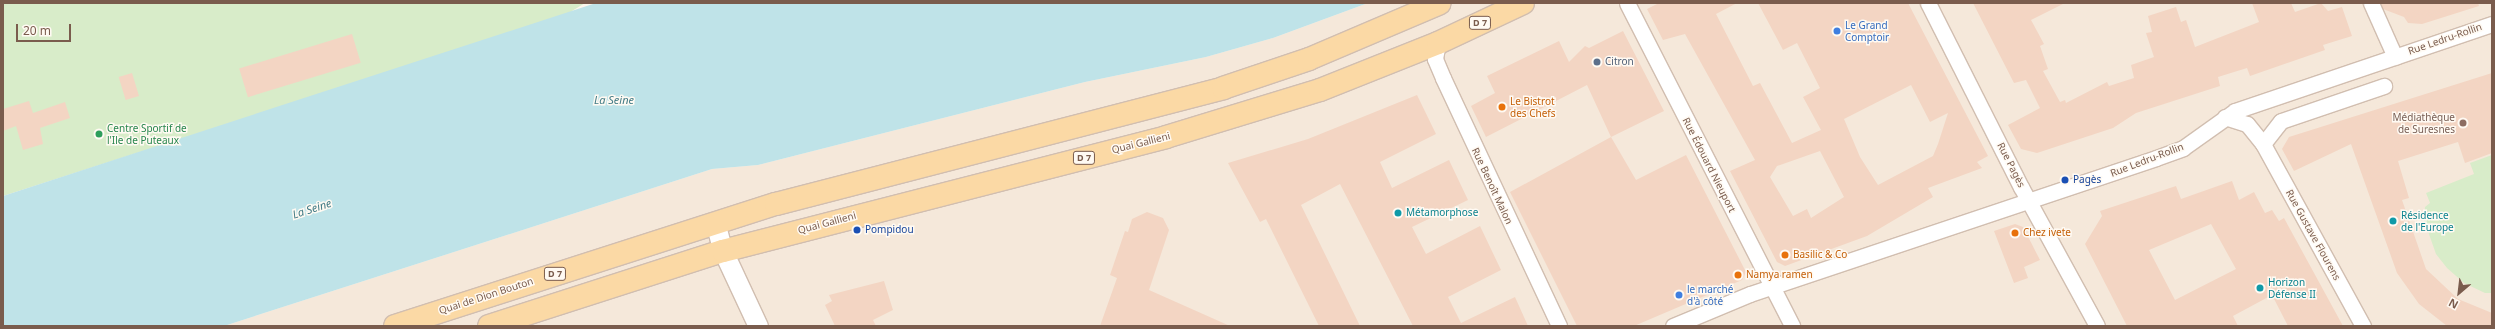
<!DOCTYPE html>
<html>
<head>
<meta charset="utf-8">
<style>
  body { margin:0 }
  #map { position:relative; width:2495px; height:329px; overflow:hidden; background:#fdf6ec; font-family:"Noto Sans",sans-serif }
  div>[style] { position:absolute }
  .residential>* { inset:0; background:#f5e8da }
  .green>* { inset:0; background:#d8ecc9 }
  .water>* { inset:0; background:#bfe3e8 }
  .building>* { inset:0; background:#f3d5c3; transform-origin:0 0 }
  .roads { filter:drop-shadow(1px 0 #d1beb0) drop-shadow(-1px 0 #d1beb0) drop-shadow(0 1px #d1beb0) drop-shadow(0 -1px #d1beb0) }
  .minor>* { height:15px; margin:-7.5px; padding:0 7.5px; transform-origin:7.5px; border-radius:7.5px; background:#fff }
  .tertiary>* { height:19px; margin:-9.5px; padding:0 9.5px; transform-origin:9.5px; border-radius:9.5px; background:#fff }
  .primary>* { height:22px; margin:-11px; padding:0 11px; transform-origin:11px; border-radius:11px; background:#fbd9a5 }
  .dots>* { width:11px; height:11px; translate:-50% -50%; box-sizing:border-box; border:2px solid #fffaf3; border-radius:50% }
  span { translate:-50% -50%; white-space:nowrap; text-align:center; line-height:1.15; -webkit-text-stroke:3px #fffaf3; paint-order:stroke }
  .shield-label span { padding:1px 3px; background:#fffaf3; border:1px solid; border-radius:3px; -webkit-text-stroke-width:0 }
  .shield-label { font-size:9px; color:#7a5c4d; font-weight:700 }
  .shop-label { font-size:10px; color:#366cbe }
  .left { translate:0 -50%; text-align:left }
  .street-label { font-size:10px; color:#7a5c4d }
  .service-label { font-size:10px; color:#4e5e75 }
  .food-label { font-size:10px; color:#c56008 }
  .education-label { font-size:10px; color:#785e54 }
  .right { translate:-100% -50%; text-align:right }
  .leisure-label { font-size:10px; color:#27864d }
  .transit-label { font-size:10px; color:#164399 }
  .culture-label { font-size:10px; color:#0d838f }
  .water-label { font-size:11px; color:#437c86; font-style:italic }
  .frame { position:absolute; inset:0; border:4px solid #7a5c4d; pointer-events:none }
  .north { position:absolute; left:2439px; top:273px; width:40px; height:40px; -webkit-text-stroke:3px #fffaf3; paint-order:stroke; rotate:208deg; font-size:11px; font-weight:700; line-height:16px; text-align:center; color:#7a5c4d }
  .north::after { content:''; display:block; margin:auto; width:14px; height:18px; background:#7a5c4d; clip-path:polygon(50% 0,100% 100%,50% 72%,0 100%) }
  .scale { position:absolute; left:16px; top:24px; width:55px; height:18px; box-sizing:border-box; border:2px solid #7a5c4d; border-top:0; padding-left:5px; font-size:12px; line-height:14px; white-space:nowrap; color:#7a5c4d; -webkit-text-stroke:3px #fffaf3; paint-order:stroke }
</style>
</head>
<body>
<div id="map">
  <div class="residential">
    <i style="clip-path:polygon(1368px 3px,2492px 3px,2492px 326px,224px 326px,712px 169px,758px 165px,1085px 82px,1206px 57px,1273px 38px)"></i>
  </div>
  <div class="green">
    <i style="clip-path:polygon(3px 3px,585px 3px,564px 16px,3px 196px)"></i>
    <i style="clip-path:polygon(2492px 155px,2492px 293px,2485px 293px,2464px 283px,2447px 268px,2436px 254px,2424px 220px,2425px 207px,2430px 203px,2426px 193px,2474px 174px,2470px 163px)"></i>
  </div>
  <div class="water">
    <i style="clip-path:polygon(596px 3px,1368px 3px,1273px 38px,1206px 57px,1085px 82px,758px 165px,712px 169px,224px 326px,3px 326px,3px 196px)"></i>
  </div>
  <div class="building">
    <i style="clip-path:polygon(evenodd,1659px 3px,1737px 3px,1716px 14px,1753px 86px,1760px 83px,1792px 143px,1821px 130px,1803px 97px,1820px 88px,1797px 43px,1783px 50px,1758px 3px,1908px 3px,1988px 156px,1977px 162px,1982px 168px,1928px 188px,1933px 197px,1867px 236px,1785px 266px,1777px 262px,1730px 171px,1755px 160px,1685px 34px,1663px 40px,1647px 9px,1659px 3px,1911px 85px,1930px 122px,1948px 113px,1938px 144px,1933px 156px,1878px 185px,1860px 157px,1844px 119px,1911px 85px,1659px 3px,1820px 151px,1844px 197px,1811px 218px,1807px 209px,1793px 216px,1770px 177px,1777px 166px,1820px 151px)"></i>
    <i style="clip-path:polygon(1973px 3px,2065px 3px,2031px 20px,2044px 44px,2040px 46px,2048px 69px,2043px 71px,2060px 102px,2065px 100px,2066px 103px,2107px 82px,2109px 86px,2134px 78px,2131px 65px,2154px 57px,2146px 33px,2152px 32px,2148px 16px,2176px 7px,2181px 22px,2186px 20px,2195px 47px,2259px 22px,2252px 3px,2291px 3px,2295px 12px,2321px 3px,2328px 11px,2342px 7px,2352px 36px,2323px 45px,2325px 50px,2250px 76px,2247px 68px,2218px 77px,2220px 86px,2136px 113px,2113px 128px,2037px 153px,2021px 149px,2008px 125px,2040px 108px,2026px 80px,2014px 83px)"></i>
    <i style="clip-path:polygon(2381px 3px,2478px 3px,2479px 6px,2422px 24px,2408px 23px,2404px 17px,2383px 9px)"></i>
    <i style="clip-path:polygon(1623px 31px,1664px 111px,1611px 137px,1587px 85px,1486px 137px,1471px 106px,1495px 93px,1487px 76px,1559px 41px,1569px 62px,1585px 46px,1589px 48px)"></i>
    <i style="left:352px;top:34px;width:30px;height:118px;rotate:73deg"></i>
    <i style="left:132px;top:73px;width:24px;height:14px;rotate:73deg"></i>
    <i style="clip-path:polygon(2492px 73px,2492px 153px,2465px 163px,2458px 142px,2398px 161px,2409px 198px,2402px 200px,2426px 269px,2458px 299px,2492px 313px,2492px 326px,2447px 326px,2419px 304px,2397px 273px,2351px 144px,2294px 171px,2282px 149px,2289px 137px)"></i>
    <i style="clip-path:polygon(1417px 95px,1436px 134px,1380px 162px,1392px 188px,1449px 160px,1468px 200px,1412px 227px,1426px 254px,1480px 226px,1501px 270px,1448px 297px,1461px 323px,1515px 297px,1528px 326px,1413px 326px,1340px 184px,1301px 205px,1360px 326px,1319px 326px,1266px 219px,1260px 222px,1228px 163px,1308px 139px)"></i>
    <i style="clip-path:polygon(29px 101px,33px 113px,65px 102px,70px 118px,40px 128px,43px 144px,23px 150px,16px 126px,3px 131px,3px 109px)"></i>
    <i style="clip-path:polygon(1611px 137px,1636px 180px,1686px 155px,1746px 272px,1742px 280px,1634px 326px,1577px 326px,1510px 192px)"></i>
    <i style="clip-path:polygon(evenodd,2232px 181px,2239px 200px,2254px 192px,2265px 213px,2272px 210px,2279px 221px,2284px 218px,2343px 326px,2288px 326px,2272px 295px,2233px 316px,2238px 326px,2127px 326px,2085px 244px,2102px 216px,2100px 211px,2176px 186px,2181px 199px,2232px 181px,2211px 224px,2236px 269px,2175px 300px,2149px 250px,2211px 224px)"></i>
    <i style="clip-path:polygon(1147px 212px,1163px 218px,1169px 230px,1149px 290px,1230px 326px,1100px 326px,1117px 278px,1110px 275px,1125px 231px,1128px 232px,1132px 219px)"></i>
    <i style="clip-path:polygon(2015px 224px,2023px 227px,2040px 260px,2024px 267px,2028px 278px,2014px 283px,1994px 231px)"></i>
    <i style="clip-path:polygon(884px 281px,893px 310px,873px 320px,876px 326px,835px 326px,825px 305px,832px 301px,829px 295px)"></i>
  </div>
  <div class="roads">
    <div class="minor">
      <i style="left:1627px;top:3px;width:363px;rotate:62.9deg"></i>
      <i style="left:1928px;top:3px;width:206px;rotate:63.2deg"></i>
      <i style="left:2021px;top:187px;width:158px;rotate:61.3deg"></i>
      <i style="left:2371px;top:3px;width:59px;rotate:66deg"></i>
      <i style="left:1438px;top:43px;width:16px;rotate:101deg"></i>
      <i style="left:1435px;top:59px;width:21px;rotate:67deg"></i>
      <i style="left:1443px;top:78px;width:274px;rotate:64.9deg"></i>
      <i style="left:2225px;top:117px;width:23px;rotate:18deg"></i>
      <i style="left:2247px;top:124px;width:26px;rotate:51deg"></i>
      <i style="left:2263px;top:144px;width:208px;rotate:61.2deg"></i>
      <i style="left:2263px;top:144px;width:29px;rotate:-52deg"></i>
      <i style="left:2281px;top:121px;width:109px;rotate:-18.8deg"></i>
      <i style="left:1673px;top:326px;width:83px;rotate:-22.6deg"></i>
      <i style="left:1750px;top:294px;width:428px;rotate:-18.5deg"></i>
      <i style="left:2156px;top:158px;width:29px;rotate:-20deg"></i>
      <i style="left:2183px;top:148px;width:64px;rotate:-35.4deg"></i>
      <i style="left:2235px;top:111px;width:271px;rotate:-18.7deg"></i>
    </div>
    <div class="tertiary">
      <i style="left:715px;top:222px;width:30px;rotate:75deg"></i>
      <i style="left:723px;top:251px;width:83px;rotate:65deg"></i>
    </div>
    <div class="primary">
      <i style="left:395px;top:326px;width:400px;rotate:-17.8deg"></i>
      <i style="left:776px;top:204px;width:462px;rotate:-14.5deg"></i>
      <i style="left:1223px;top:88px;width:91px;rotate:-18.6deg"></i>
      <i style="left:1309px;top:59px;width:142px;rotate:-23.1deg"></i>
      <i style="left:489px;top:326px;width:246px;rotate:-17.8deg"></i>
      <i style="left:723px;top:251px;width:457px;rotate:-14.4deg"></i>
      <i style="left:1166px;top:137px;width:161px;rotate:-17deg"></i>
      <i style="left:1320px;top:90px;width:127px;rotate:-21.7deg"></i>
      <i style="left:1438px;top:43px;width:94px;rotate:-25.2deg"></i>
    </div>
  </div>
  <div class="dots">
    <i style="left:1837px;top:31px;background:#3f7fe0"></i>
    <i style="left:1597px;top:62px;background:#5c6f8a"></i>
    <i style="left:1502px;top:107px;background:#e8710a"></i>
    <i style="left:2463px;top:123px;background:#8d6e63"></i>
    <i style="left:99px;top:134px;background:#2e9e5b"></i>
    <i style="left:2065px;top:180px;background:#1a4fb4"></i>
    <i style="left:1398px;top:213px;background:#0f9aa8"></i>
    <i style="left:2393px;top:221px;background:#0f9aa8"></i>
    <i style="left:857px;top:230px;background:#1a4fb4"></i>
    <i style="left:2015px;top:233px;background:#e8710a"></i>
    <i style="left:1785px;top:255px;background:#e8710a"></i>
    <i style="left:1738px;top:275px;background:#e8710a"></i>
    <i style="left:2260px;top:288px;background:#0f9aa8"></i>
    <i style="left:1679px;top:295px;background:#3f7fe0"></i>
  </div>
  <div class="shield-label">
    <span style="left:1480px;top:23px">D 7</span>
    <span style="left:1084px;top:158px">D 7</span>
    <span style="left:555px;top:274px">D 7</span>
  </div>
  <div class="shop-label">
    <span class="left" style="left:1845px;top:31px">Le Grand<br>Comptoir</span>
    <span class="left" style="left:1687px;top:295px">le marché<br>d'à côté</span>
  </div>
  <div class="street-label">
    <span style="left:2445px;top:39px;rotate:-19deg">Rue Ledru-Rollin</span>
    <span style="left:1141px;top:143px;rotate:-14deg">Quai Gallieni</span>
    <span style="left:2147px;top:160px;rotate:-21deg">Rue Ledru-Rollin</span>
    <span style="left:1709px;top:165px;rotate:63deg">Rue Édouard Nieuport</span>
    <span style="left:2011px;top:165px;rotate:63deg">Rue Pagès</span>
    <span style="left:1492px;top:186px;rotate:65deg">Rue Benoît Malon</span>
    <span style="left:827px;top:223px;rotate:-15deg">Quai Gallieni</span>
    <span style="left:2313px;top:235px;rotate:61deg">Rue Gustave Flourens</span>
    <span style="left:486px;top:296px;rotate:-18deg">Quai de Dion Bouton</span>
  </div>
  <div class="service-label">
    <span class="left" style="left:1605px;top:62px">Citron</span>
  </div>
  <div class="food-label">
    <span class="left" style="left:1510px;top:107px">Le Bistrot<br>des Chefs</span>
    <span class="left" style="left:2023px;top:233px">Chez ivete</span>
    <span class="left" style="left:1793px;top:255px">Basilic &amp; Co</span>
    <span class="left" style="left:1746px;top:275px">Namya ramen</span>
  </div>
  <div class="education-label">
    <span class="right" style="left:2455px;top:123px">Médiathèque<br>de Suresnes</span>
  </div>
  <div class="leisure-label">
    <span class="left" style="left:107px;top:134px">Centre Sportif de<br>l'Ile de Puteaux</span>
  </div>
  <div class="transit-label">
    <span class="left" style="left:2073px;top:180px">Pagès</span>
    <span class="left" style="left:865px;top:230px">Pompidou</span>
  </div>
  <div class="culture-label">
    <span class="left" style="left:1406px;top:213px">Métamorphose</span>
    <span class="left" style="left:2401px;top:221px">Résidence<br>de l'Europe</span>
    <span class="left" style="left:2268px;top:288px">Horizon<br>Défense II</span>
  </div>
  <div class="water-label">
    <span style="left:614px;top:100px">La Seine</span>
    <span style="left:312px;top:209px;rotate:-18deg">La Seine</span>
  </div>
  <div class="frame"></div>
  <div class="north">N</div>
  <div class="scale">20 m</div>
</div>
</body>
</html>
